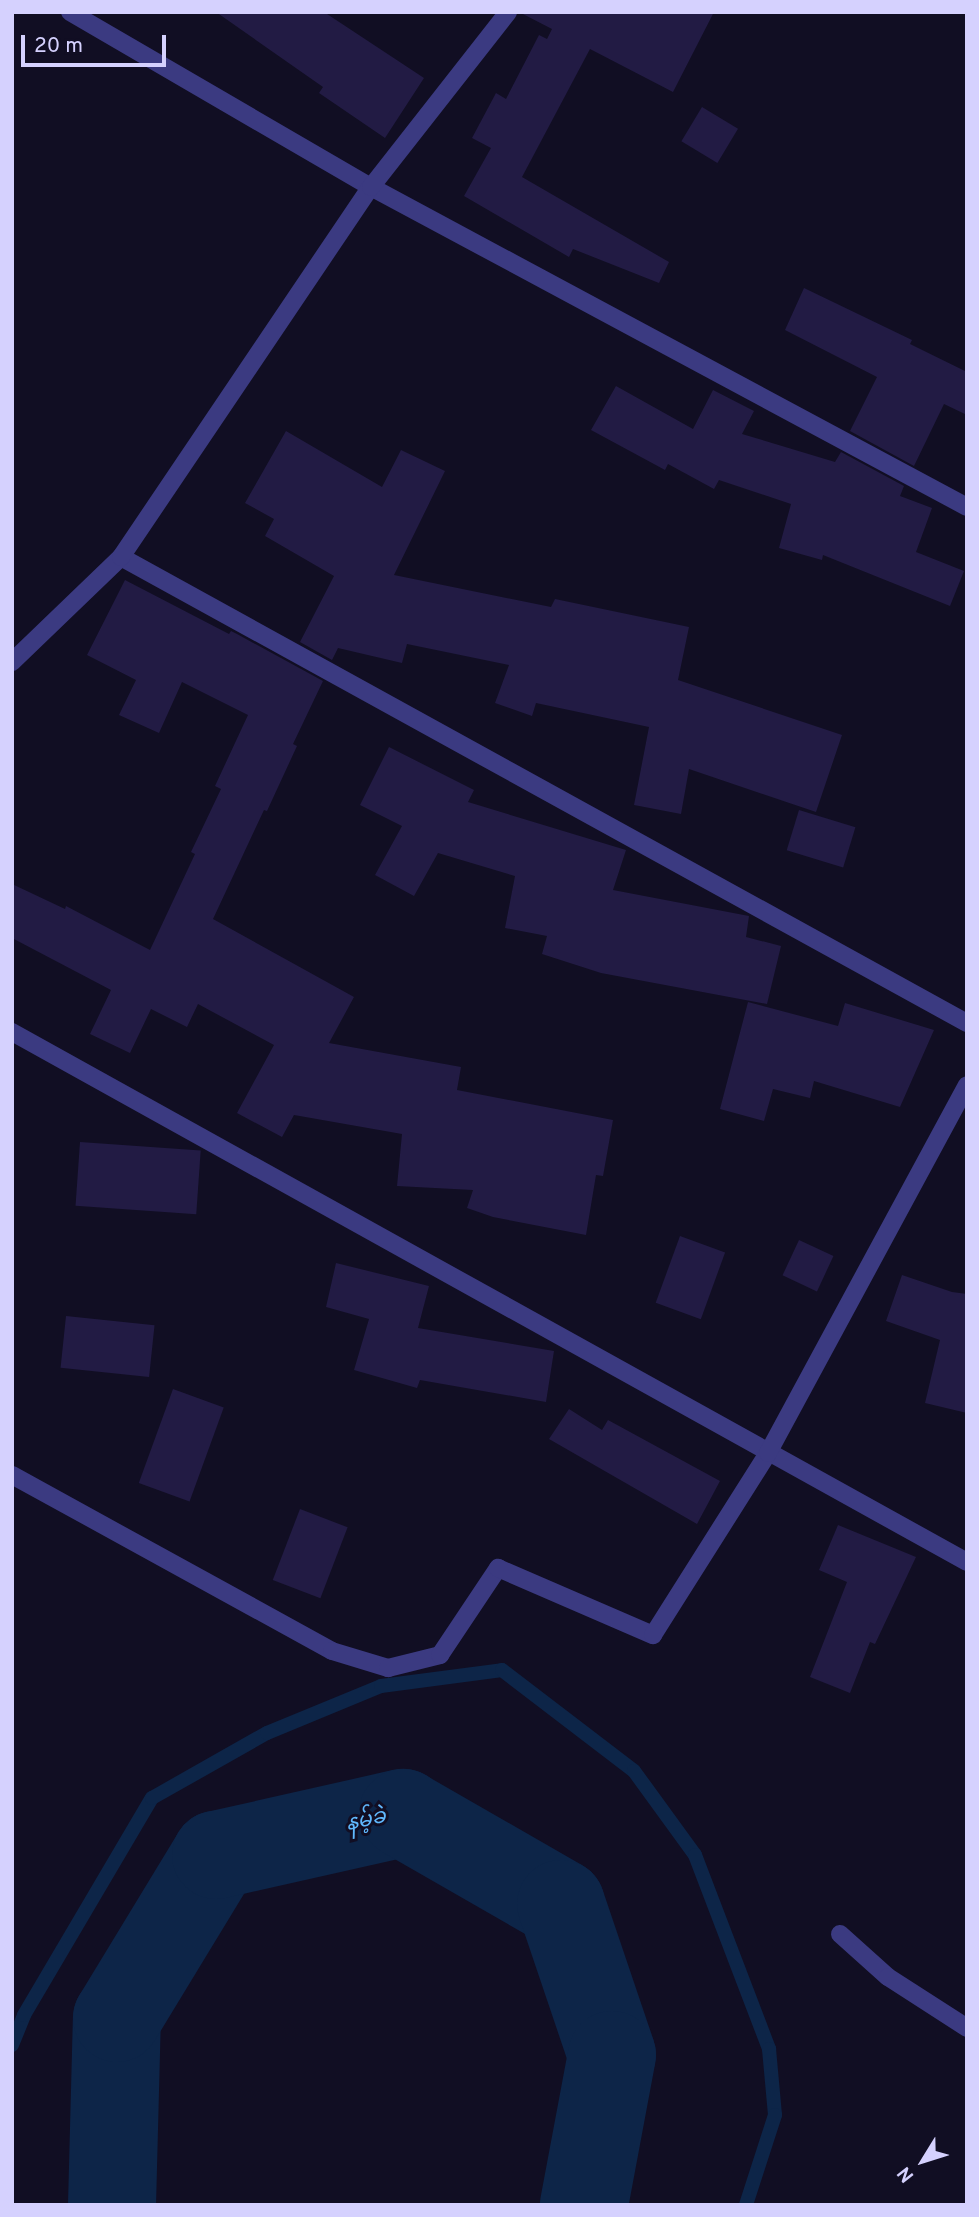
<!DOCTYPE html>
<html>
<head>
<meta charset="utf-8">
<style>
  body { margin:0 }
  #map { position:relative; width:979px; height:2217px; overflow:hidden; background:#110e23; font-family:Overpass,"Noto Sans Myanmar",sans-serif }
  div>[style] { position:absolute }
  .stream>* { height:14px; margin:-7px; padding:0 7px; transform-origin:7px; border-radius:7px; background:#0d2548 }
  .river>* { height:88px; margin:-44px; padding:0 44px; transform-origin:44px; border-radius:44px; background:#0d2548 }
  .building>* { inset:0; background:#221b44; transform-origin:0 0 }
  .street>* { height:18px; margin:-9px; padding:0 9px; transform-origin:9px; border-radius:9px; background:#3b3a81 }
  span { translate:-50% -50%; white-space:nowrap; text-align:center; line-height:1.15; -webkit-text-stroke:6px #110e23; paint-order:stroke }
  .water-label { font-size:21px; color:#60b8fd; font-style:italic }
  .frame { position:absolute; inset:0; border:14px solid #d5d1fe; pointer-events:none }
  .north { position:absolute; left:888px; top:2126px; width:70px; height:70px; -webkit-text-stroke:5px #110e23; paint-order:stroke; rotate:232deg; font-size:19px; font-weight:700; line-height:28px; text-align:center; color:#d5d1fe }
  .north::after { content:''; display:block; margin:auto; width:24px; height:32px; background:#d5d1fe; clip-path:polygon(50% 0,100% 100%,50% 72%,0 100%) }
  .scale { position:absolute; left:21px; top:35px; width:145px; height:32px; box-sizing:border-box; border:4px solid #d5d1fe; border-top:0; padding-left:9px; font-size:21px; line-height:24px; white-space:nowrap; color:#d5d1fe; -webkit-text-stroke:5px #110e23; paint-order:stroke }
</style>
</head>
<body>
<div id="map">
  <div class="stream">
    <i style="left:12px;top:2045px;width:32px;rotate:-68deg"></i>
    <i style="left:24px;top:2015px;width:252px;rotate:-59.5deg"></i>
    <i style="left:152px;top:1798px;width:132px;rotate:-29.5deg"></i>
    <i style="left:267px;top:1733px;width:123px;rotate:-22.4deg"></i>
    <i style="left:381px;top:1686px;width:122px;rotate:-7.5deg"></i>
    <i style="left:502px;top:1670px;width:166px;rotate:37.4deg"></i>
    <i style="left:634px;top:1771px;width:104px;rotate:54deg"></i>
    <i style="left:695px;top:1855px;width:208px;rotate:69.1deg"></i>
    <i style="left:769px;top:2049px;width:66px;rotate:84.8deg"></i>
    <i style="left:775px;top:2115px;width:95px;rotate:107.9deg"></i>
  </div>
  <div class="river">
    <i style="left:112px;top:2205px;width:187px;rotate:-88.5deg"></i>
    <i style="left:117px;top:2018px;width:191px;rotate:-58.7deg"></i>
    <i style="left:216px;top:1855px;width:192px;rotate:-12.7deg"></i>
    <i style="left:403px;top:1813px;width:182px;rotate:29.9deg"></i>
    <i style="left:561px;top:1904px;width:159px;rotate:71.3deg"></i>
    <i style="left:612px;top:2055px;width:153px;rotate:100.6deg"></i>
  </div>
  <div class="building">
    <i style="clip-path:polygon(216px 12px,324px 12px,424px 78px,385px 138px,319px 93px,323px 87px)"></i>
    <i style="clip-path:polygon(519px 12px,714px 12px,673px 92px,590px 49px,522px 177px,669px 262px,659px 283px,573px 249px,569px 257px,464px 196px,491px 148px,472px 138px,496px 93px,506px 99px,539px 35px,547px 39px,552px 29px)"></i>
    <i style="left:702px;top:107px;width:42px;height:40px;rotate:31deg"></i>
    <i style="clip-path:polygon(804px 288px,912px 340px,910px 344px,967px 372px,967px 415px,944px 404px,914px 466px,850px 431px,877px 377px,785px 330px)"></i>
    <i style="clip-path:polygon(616px 386px,693px 429px,713px 390px,754px 411px,742px 434px,835px 462px,841px 452px,904px 486px,900px 496px,932px 508px,916px 552px,964px 571px,950px 606px,823px 555px,822px 560px,779px 548px,791px 504px,719px 480px,714px 489px,668px 464px,665px 470px,591px 430px)"></i>
    <i style="clip-path:polygon(286px 431px,382px 487px,401px 450px,445px 471px,394px 575px,551px 607px,555px 599px,689px 627px,678px 680px,842px 735px,816px 812px,689px 769px,681px 814px,634px 805px,649px 727px,536px 703px,532px 716px,495px 703px,509px 665px,407px 644px,402px 663px,338px 648px,332px 660px,300px 642px,334px 576px,265px 536px,274px 519px,245px 503px)"></i>
    <i style="clip-path:polygon(125px 580px,229px 634px,231px 631px,237px 634px,323px 681px,293px 744px,297px 746px,267px 811px,264px 810px,213px 919px,354px 997px,329px 1043px,461px 1067px,457px 1090px,613px 1120px,603px 1176px,596px 1175px,586px 1235px,493px 1217px,467px 1208px,473px 1190px,397px 1186px,402px 1134px,294px 1115px,282px 1137px,237px 1113px,274px 1045px,198px 1004px,187px 1027px,151px 1009px,130px 1053px,90px 1034px,111px 990px,12px 938px,12px 884px,65px 909px,66px 906px,150px 950px,195px 854px,191px 852px,221px 789px,215px 786px,248px 715px,182px 682px,159px 733px,119px 715px,136px 680px,87px 655px)"></i>
    <i style="clip-path:polygon(389px 747px,474px 790px,468px 802px,626px 850px,613px 890px,749px 916px,746px 937px,781px 946px,767px 1004px,601px 973px,542px 954px,547px 936px,505px 928px,515px 876px,438px 853px,414px 896px,375px 875px,402px 826px,360px 805px)"></i>
    <i style="left:799px;top:810px;width:59px;height:42px;rotate:17deg"></i>
    <i style="clip-path:polygon(748px 1002px,838px 1026px,845px 1003px,934px 1030px,900px 1107px,814px 1081px,810px 1098px,773px 1089px,764px 1121px,720px 1109px)"></i>
    <i style="left:80px;top:1142px;width:121px;height:64px;rotate:4deg"></i>
    <i style="left:680px;top:1236px;width:48px;height:71px;rotate:20deg"></i>
    <i style="left:799px;top:1240px;width:38px;height:39px;rotate:25deg"></i>
    <i style="clip-path:polygon(336px 1263px,429px 1286px,418px 1328px,554px 1351px,546px 1402px,420px 1380px,417px 1388px,354px 1370px,369px 1319px,326px 1307px)"></i>
    <i style="clip-path:polygon(902px 1275px,952px 1292px,967px 1294px,967px 1413px,925px 1403px,940px 1340px,886px 1321px)"></i>
    <i style="left:66px;top:1316px;width:89px;height:52px;rotate:6deg"></i>
    <i style="left:173px;top:1389px;width:54px;height:100px;rotate:20deg"></i>
    <i style="clip-path:polygon(569px 1409px,602px 1430px,608px 1420px,720px 1481px,697px 1524px,549px 1439px)"></i>
    <i style="left:300px;top:1509px;width:51px;height:76px;rotate:21deg"></i>
    <i style="clip-path:polygon(838px 1525px,916px 1557px,875px 1644px,870px 1642px,850px 1693px,810px 1677px,847px 1582px,819px 1570px)"></i>
  </div>
  <div class="street">
    <i style="left:70px;top:12px;width:348px;rotate:30.2deg"></i>
    <i style="left:371px;top:187px;width:676px;rotate:28.23deg"></i>
    <i style="left:121px;top:557px;width:966px;rotate:28.85deg"></i>
    <i style="left:12px;top:662px;width:151px;rotate:-43.9deg"></i>
    <i style="left:121px;top:557px;width:447px;rotate:-56deg"></i>
    <i style="left:371px;top:187px;width:222px;rotate:-51.9deg"></i>
    <i style="left:12px;top:1032px;width:1092px;rotate:29.03deg"></i>
    <i style="left:12px;top:1475px;width:365px;rotate:28.8deg"></i>
    <i style="left:332px;top:1651px;width:59px;rotate:16.9deg"></i>
    <i style="left:388px;top:1668px;width:54px;rotate:-14deg"></i>
    <i style="left:440px;top:1655px;width:105px;rotate:-56.3deg"></i>
    <i style="left:498px;top:1568px;width:169px;rotate:23.4deg"></i>
    <i style="left:653px;top:1635px;width:215px;rotate:-57.7deg"></i>
    <i style="left:768px;top:1453px;width:418px;rotate:-61.6deg"></i>
    <i style="left:840px;top:1934px;width:64px;rotate:41.9deg"></i>
    <i style="left:888px;top:1977px;width:94px;rotate:32.8deg"></i>
  </div>
  <div class="water-label">
    <span style="left:366px;top:1821px;rotate:-13deg">နမ့်ခဲ</span>
  </div>
  <div class="frame"></div>
  <div class="north">N</div>
  <div class="scale">20 m</div>
</div>
</body>
</html>
